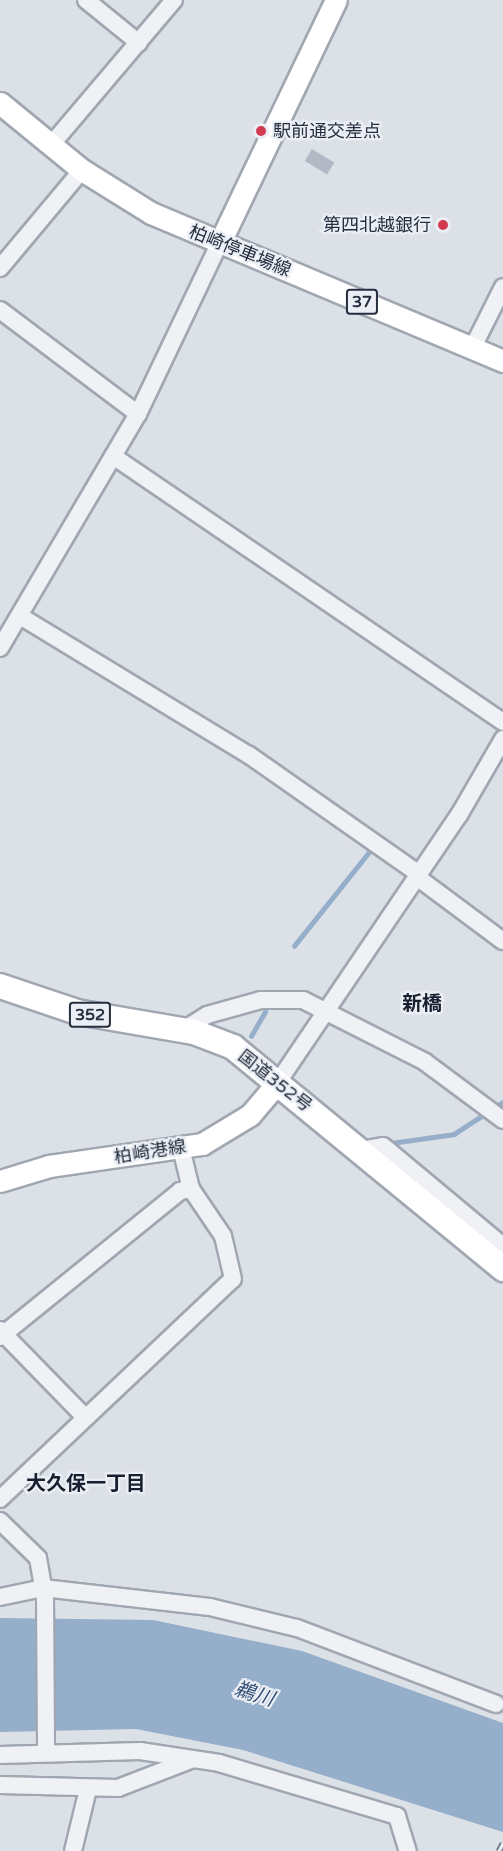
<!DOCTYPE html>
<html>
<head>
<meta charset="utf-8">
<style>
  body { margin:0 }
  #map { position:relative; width:503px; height:1851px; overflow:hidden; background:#dce0e7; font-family:"Varela Round","Noto Sans JP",sans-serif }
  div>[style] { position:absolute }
  .water>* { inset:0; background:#95aec9 }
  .stream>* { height:4.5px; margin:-2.25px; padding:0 2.25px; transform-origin:2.25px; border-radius:2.25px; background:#95aec9 }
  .building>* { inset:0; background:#b3b9c4; transform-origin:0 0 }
  .roads { filter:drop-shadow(2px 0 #a1a7b1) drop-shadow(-2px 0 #a1a7b1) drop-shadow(0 2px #a1a7b1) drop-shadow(0 -2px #a1a7b1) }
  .minor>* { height:16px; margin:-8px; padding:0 8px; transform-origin:8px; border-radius:8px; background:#eff1f5 }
  .major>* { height:21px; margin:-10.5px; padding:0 10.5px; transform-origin:10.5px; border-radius:10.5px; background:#fff }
  .highway>* { height:24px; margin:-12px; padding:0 12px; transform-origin:12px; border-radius:12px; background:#fff }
  .rail>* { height:7px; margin-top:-3.5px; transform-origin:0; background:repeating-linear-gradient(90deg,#ebeff5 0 14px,#757f91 0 28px); box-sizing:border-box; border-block:2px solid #757f91 }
  .dots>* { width:16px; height:16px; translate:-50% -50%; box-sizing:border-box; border:3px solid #ebeff5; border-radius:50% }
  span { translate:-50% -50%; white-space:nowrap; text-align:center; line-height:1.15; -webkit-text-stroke:4.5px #ebeff5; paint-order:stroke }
  .shield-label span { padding:2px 4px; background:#ebeff5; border:2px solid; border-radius:4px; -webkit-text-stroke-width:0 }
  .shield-label { font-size:16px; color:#252e3e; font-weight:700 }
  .poi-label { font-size:18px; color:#252e3e }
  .left { translate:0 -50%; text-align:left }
  .right { translate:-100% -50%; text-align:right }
  .street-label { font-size:18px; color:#252e3e }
  .neighbourhood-label { font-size:20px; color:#181f2e; font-weight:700 }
  .water-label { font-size:20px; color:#2e4c73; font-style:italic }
</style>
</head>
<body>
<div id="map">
  <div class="water">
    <i style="clip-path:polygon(0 1618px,153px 1620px,302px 1651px,503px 1723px,503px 1832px,243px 1750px,136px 1729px,0 1732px)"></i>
  </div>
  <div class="stream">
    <i style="left:294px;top:946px;width:127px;rotate:-51.4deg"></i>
    <i style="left:251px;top:1036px;width:28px;rotate:-60deg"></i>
    <i style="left:391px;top:1143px;width:64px;rotate:-8.1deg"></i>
    <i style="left:454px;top:1134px;width:59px;rotate:-33.1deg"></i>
  </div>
  <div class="building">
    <i style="left:312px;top:149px;width:26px;height:14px;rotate:31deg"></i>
  </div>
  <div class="roads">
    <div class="minor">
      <i style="left:86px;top:0;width:68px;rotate:39.1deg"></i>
      <i style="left:51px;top:145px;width:190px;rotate:-49.7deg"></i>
      <i style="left:0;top:268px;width:128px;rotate:-50.1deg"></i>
      <i style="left:0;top:310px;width:173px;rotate:37deg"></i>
      <i style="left:472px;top:349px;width:69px;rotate:-63.4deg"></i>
      <i style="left:113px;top:456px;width:472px;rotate:34.3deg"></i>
      <i style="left:20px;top:616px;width:268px;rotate:31.3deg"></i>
      <i style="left:249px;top:755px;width:208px;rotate:35deg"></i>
      <i style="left:0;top:648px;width:272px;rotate:-59.5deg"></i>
      <i style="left:138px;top:414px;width:191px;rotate:-64.5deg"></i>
      <i style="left:417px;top:877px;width:107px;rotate:36.7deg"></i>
      <i style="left:183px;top:1030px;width:28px;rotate:-32deg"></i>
      <i style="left:207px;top:1015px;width:56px;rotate:-15.5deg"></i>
      <i style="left:261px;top:1000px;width:42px"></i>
      <i style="left:303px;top:1000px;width:137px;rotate:26.9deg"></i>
      <i style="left:425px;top:1062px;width:97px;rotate:36.6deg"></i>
      <i style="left:278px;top:1082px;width:323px;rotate:-55.9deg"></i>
      <i style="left:459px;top:815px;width:88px;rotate:-59.9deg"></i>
      <i style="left:361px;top:1150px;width:22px;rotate:-10deg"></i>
      <i style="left:383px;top:1146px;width:156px;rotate:39.8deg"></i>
      <i style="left:0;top:1330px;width:122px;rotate:45.7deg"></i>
      <i style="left:0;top:1337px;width:232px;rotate:-39deg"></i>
      <i style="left:180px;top:1191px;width:11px;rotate:-10deg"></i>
      <i style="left:0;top:1499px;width:320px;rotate:-43.4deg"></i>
      <i style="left:233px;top:1279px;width:44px;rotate:-103.1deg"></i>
      <i style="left:223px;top:1236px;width:57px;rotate:-124.2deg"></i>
      <i style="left:191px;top:1189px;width:42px;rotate:-103.7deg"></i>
      <i style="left:0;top:1521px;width:53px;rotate:44.2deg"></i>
      <i style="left:38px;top:1558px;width:41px;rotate:80.1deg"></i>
      <i style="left:45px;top:1598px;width:152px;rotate:89.6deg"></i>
      <i style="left:0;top:1597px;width:44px;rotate:-11.8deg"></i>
      <i style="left:43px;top:1588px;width:168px;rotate:6.5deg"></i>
      <i style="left:210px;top:1607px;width:89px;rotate:13.6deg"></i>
      <i style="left:297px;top:1628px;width:213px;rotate:20.9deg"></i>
      <i style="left:0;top:1755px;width:140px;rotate:-1.6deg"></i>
      <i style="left:140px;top:1751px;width:80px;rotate:8.6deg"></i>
      <i style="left:219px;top:1763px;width:186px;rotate:16.6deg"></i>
      <i style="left:397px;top:1816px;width:37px;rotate:73deg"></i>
      <i style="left:0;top:1785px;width:118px;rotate:1.5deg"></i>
      <i style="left:118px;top:1788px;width:80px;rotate:-21.1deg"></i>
      <i style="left:73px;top:1851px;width:64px;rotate:-76.4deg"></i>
    </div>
    <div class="major">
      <i style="left:0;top:103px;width:106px;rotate:39.3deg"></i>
      <i style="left:82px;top:170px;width:81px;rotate:31.9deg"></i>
      <i style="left:151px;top:213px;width:382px;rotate:22.8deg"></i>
      <i style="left:220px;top:242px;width:268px;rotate:-64.4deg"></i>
      <i style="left:0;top:1181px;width:51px;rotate:-17deg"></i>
      <i style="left:49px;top:1166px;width:155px;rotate:-8.2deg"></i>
      <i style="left:202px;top:1144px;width:56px;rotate:-31.1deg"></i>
      <i style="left:250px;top:1115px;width:43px;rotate:-49.7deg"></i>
    </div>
    <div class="highway">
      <i style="left:0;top:986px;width:81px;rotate:18.7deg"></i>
      <i style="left:77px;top:1012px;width:119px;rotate:9.7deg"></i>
      <i style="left:194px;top:1032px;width:42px;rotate:21deg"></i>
      <i style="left:233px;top:1047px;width:350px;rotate:39.4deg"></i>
    </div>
  </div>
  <div class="rail">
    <i style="left:499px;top:1851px;width:9px;rotate:-63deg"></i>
  </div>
  <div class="dots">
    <i style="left:261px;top:131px;background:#d33a50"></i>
    <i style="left:443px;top:225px;background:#d33a50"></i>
  </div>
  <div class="shield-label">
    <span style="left:362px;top:302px">37</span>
    <span style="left:90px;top:1015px">352</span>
  </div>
  <div class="poi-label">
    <span class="left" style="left:273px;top:131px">駅前通交差点</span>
    <span class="right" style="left:431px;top:225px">第四北越銀行</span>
  </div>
  <div class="street-label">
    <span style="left:240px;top:251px;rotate:22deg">柏崎停車場線</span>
    <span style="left:275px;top:1081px;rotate:38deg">国道352号</span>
    <span style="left:150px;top:1152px;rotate:-9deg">柏崎港線</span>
  </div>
  <div class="neighbourhood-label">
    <span style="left:422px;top:1004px">新橋</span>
    <span style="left:86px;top:1484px">大久保一丁目</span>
  </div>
  <div class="water-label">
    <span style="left:254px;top:1695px;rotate:17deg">鵜川</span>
  </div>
</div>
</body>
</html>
